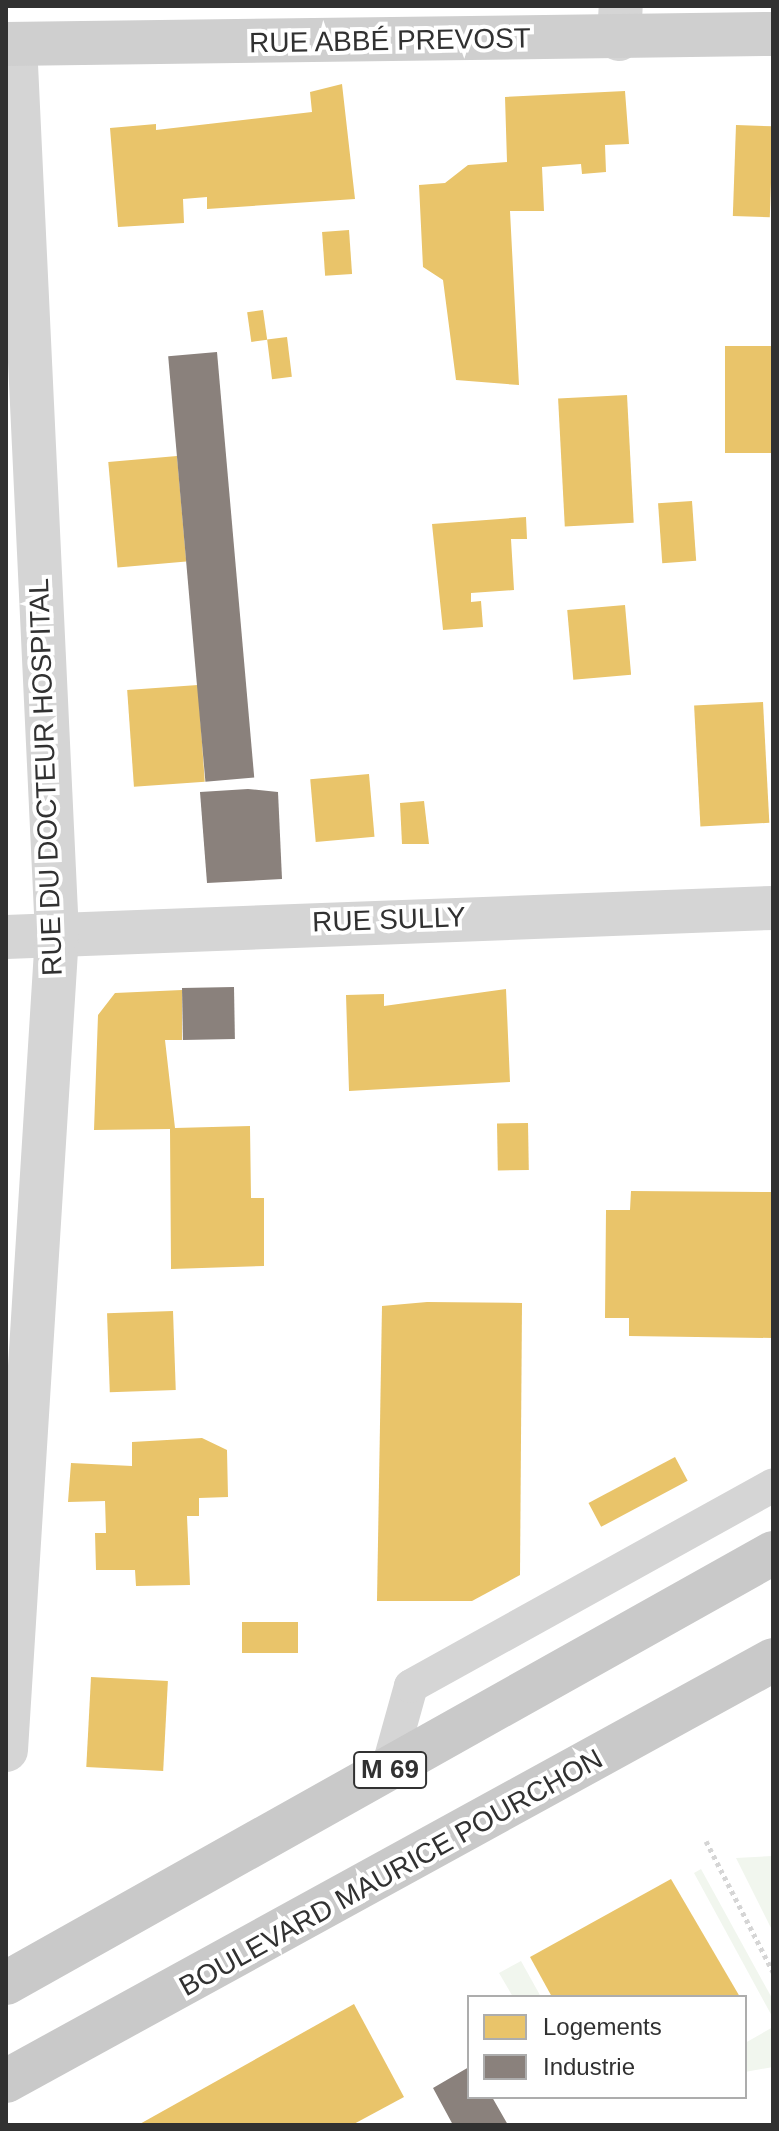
<!DOCTYPE html>
<html>
<head>
<meta charset="utf-8">
<style>
  body { margin:0 }
  #map { position:relative; width:779px; height:2131px; overflow:hidden; background:#fff; font-family:Arial,sans-serif }
  div>[style] { position:absolute }
  .green>* { inset:0; background:#f1f6ee }
  .homes>* { inset:0; background:#e9c46a; transform-origin:0 0 }
  .industry>* { inset:0; background:#8a817c; transform-origin:0 0 }
  .path>* { height:5px; margin-top:-2.5px; transform-origin:0; background:repeating-linear-gradient(90deg,#d5d5d5 0 4px,transparent 0 8px) }
  .lane>* { height:34px; margin:-17px; padding:0 17px; transform-origin:17px; border-radius:17px; background:#d5d5d5 }
  .street>* { height:44px; margin:-22px; padding:0 22px; transform-origin:22px; border-radius:22px; background:#d5d5d5 }
  .secondary>* { height:44px; margin:-22px; padding:0 22px; transform-origin:22px; border-radius:22px; background:#cfcfcf }
  .primary>* { height:44px; margin:-22px; padding:0 22px; transform-origin:22px; border-radius:22px; background:#c9c9c9 }
  span { translate:-50% -50%; white-space:nowrap; text-align:center; line-height:1.15; -webkit-text-stroke:8px #fff; paint-order:stroke }
  .shield-label span { padding:2px 6px; background:#fff; border:2px solid; border-radius:6px; -webkit-text-stroke-width:0 }
  .shield-label { font-size:26px; color:#313131; font-weight:700 }
  .street-label { font-size:28px; color:#313131 }
  .frame { position:absolute; inset:0; border:8px solid #313131; pointer-events:none }
  .legend { position:absolute; left:467px; top:1995px; width:280px; height:104px; box-sizing:border-box; background:#fff; border:2px solid #adadad; margin:0; padding:10px 14px; list-style:none; font-size:24px; color:#313131 }
  .legend li { display:flex; align-items:center; gap:16px; height:40px }
  .legend b { width:40px; border:2px solid #adadad }
</style>
</head>
<body>
<div id="map">
  <div class="green">
    <i style="clip-path:polygon(773px 1856px,773px 1932px,736px 1858px)"></i>
    <i style="clip-path:polygon(701px 1869px,773px 2000px,773px 2018px,694px 1873px)"></i>
    <i style="clip-path:polygon(521px 1961px,541px 1997px,513px 1997px,499px 1973px)"></i>
    <i style="clip-path:polygon(773px 2027px,773px 2067px,745px 2072px,745px 2043px)"></i>
  </div>
  <div class="homes">
    <i style="clip-path:polygon(342px 84px,355px 199px,207px 209px,207px 197px,183px 199px,184px 223px,118px 227px,110px 128px,156px 124px,156px 130px,312px 112px,310px 92px)"></i>
    <i style="clip-path:polygon(625px 91px,629px 144px,605px 145px,606px 172px,582px 174px,581px 164px,542px 167px,544px 211px,510px 211px,519px 385px,456px 380px,443px 280px,423px 267px,419px 185px,445px 183px,468px 165px,507px 162px,505px 97px)"></i>
    <i style="left:736px;top:125px;width:37px;height:91px;rotate:2deg"></i>
    <i style="left:349px;top:230px;width:44px;height:27px;rotate:86deg"></i>
    <i style="left:263px;top:310px;width:30px;height:16px;rotate:82deg"></i>
    <i style="left:287px;top:337px;width:40px;height:20px;rotate:83deg"></i>
    <i style="left:773px;top:346px;width:107px;height:48px;rotate:90deg"></i>
    <i style="left:627px;top:395px;width:128px;height:69px;rotate:87deg"></i>
    <i style="left:177px;top:456px;width:106px;height:69px;rotate:85deg"></i>
    <i style="left:692px;top:501px;width:60px;height:34px;rotate:86deg"></i>
    <i style="clip-path:polygon(526px 517px,527px 539px,511px 539px,514px 590px,471px 593px,471px 602px,481px 601px,483px 627px,443px 630px,432px 524px)"></i>
    <i style="left:625px;top:605px;width:70px;height:58px;rotate:85deg"></i>
    <i style="left:198px;top:685px;width:97px;height:71px;rotate:86deg"></i>
    <i style="left:763px;top:702px;width:121px;height:69px;rotate:87deg"></i>
    <i style="left:369px;top:774px;width:63px;height:59px;rotate:85deg"></i>
    <i style="clip-path:polygon(424px 801px,429px 844px,402px 844px,400px 803px)"></i>
    <i style="clip-path:polygon(506px 989px,510px 1082px,349px 1091px,346px 995px,384px 994px,384px 1006px)"></i>
    <i style="clip-path:polygon(182px 990px,182px 1040px,165px 1040px,175px 1128px,250px 1126px,251px 1198px,264px 1198px,264px 1266px,171px 1269px,170px 1129px,94px 1130px,98px 1015px,115px 993px)"></i>
    <i style="left:528px;top:1123px;width:47px;height:31px;rotate:89deg"></i>
    <i style="clip-path:polygon(631px 1191px,773px 1192px,773px 1338px,629px 1336px,629px 1318px,605px 1318px,606px 1210px,630px 1210px)"></i>
    <i style="clip-path:polygon(427px 1302px,522px 1303px,520px 1575px,472px 1601px,377px 1601px,382px 1306px)"></i>
    <i style="left:173px;top:1311px;width:79px;height:66px;rotate:88deg"></i>
    <i style="clip-path:polygon(202px 1438px,227px 1450px,228px 1497px,199px 1498px,199px 1516px,187px 1516px,190px 1585px,136px 1586px,135px 1570px,96px 1570px,95px 1533px,106px 1533px,105px 1501px,68px 1502px,71px 1463px,132px 1466px,132px 1442px)"></i>
    <i style="left:675px;top:1457px;width:27px;height:98px;rotate:62deg"></i>
    <i style="left:242px;top:1622px;width:56px;height:31px"></i>
    <i style="left:91px;top:1677px;width:77px;height:90px;rotate:3deg"></i>
    <i style="clip-path:polygon(671px 1879px,740px 1997px,552px 1997px,530px 1957px)"></i>
    <i style="clip-path:polygon(354px 2004px,404px 2097px,352px 2125px,138px 2125px)"></i>
  </div>
  <div class="industry">
    <i style="left:217px;top:352px;width:427px;height:49px;rotate:85deg"></i>
    <i style="clip-path:polygon(248px 789px,278px 792px,282px 879px,207px 883px,200px 792px)"></i>
    <i style="left:234px;top:987px;width:52px;height:52px;rotate:89deg"></i>
    <i style="clip-path:polygon(469px 2067px,469px 2097px,492px 2097px,508px 2125px,453px 2125px,433px 2088px)"></i>
  </div>
  <div class="path">
    <i style="left:706px;top:1841px;width:147px;rotate:62.9deg"></i>
  </div>
  <div class="lane">
    <i style="left:387px;top:1772px;width:89px;rotate:-74.4deg"></i>
    <i style="left:411px;top:1686px;width:414px;rotate:-29deg"></i>
  </div>
  <div class="street">
    <i style="left:619px;top:39px;width:33px;rotate:-87deg"></i>
    <i style="left:6px;top:937px;width:768px;rotate:-2.17deg"></i>
    <i style="left:6px;top:1750px;width:818px;rotate:-86.42deg"></i>
    <i style="left:57px;top:934px;width:891px;rotate:-92.7deg"></i>
  </div>
  <div class="secondary">
    <i style="left:6px;top:44px;width:767px;rotate:-0.75deg"></i>
  </div>
  <div class="primary">
    <i style="left:6px;top:1983px;width:879px;rotate:-29.28deg"></i>
    <i style="left:6px;top:2081px;width:875px;rotate:-28.76deg"></i>
  </div>
  <div class="shield-label">
    <span style="left:390px;top:1770px">M 69</span>
  </div>
  <div class="street-label">
    <span style="left:390px;top:41px;rotate:-1deg">RUE ABBÉ PREVOST</span>
    <span style="left:46px;top:777px;rotate:-92deg">RUE DU DOCTEUR HOSPITAL</span>
    <span style="left:389px;top:920px;rotate:-2deg">RUE SULLY</span>
    <span style="left:391px;top:1873px;rotate:-29deg">BOULEVARD MAURICE POURCHON</span>
  </div>
  <div class="frame"></div>
  <ul class="legend">
  <li><b style="height:22px;background:#e9c46a"></b>Logements</li>
  <li><b style="height:22px;background:#8a817c"></b>Industrie</li>
  </ul>
</div>
</body>
</html>
